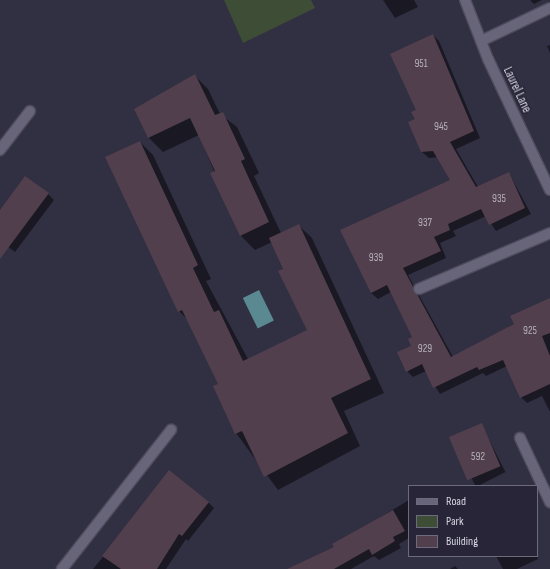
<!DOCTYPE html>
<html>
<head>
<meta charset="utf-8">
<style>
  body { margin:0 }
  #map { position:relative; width:550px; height:569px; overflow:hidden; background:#312f42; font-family:"Sofia Sans Condensed",sans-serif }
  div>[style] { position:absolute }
  .green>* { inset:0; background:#3d4d36 }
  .water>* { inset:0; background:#5a8991; transform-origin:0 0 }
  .shadow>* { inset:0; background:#0007; transform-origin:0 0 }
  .building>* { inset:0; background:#523f4d; transform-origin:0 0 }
  .roads { filter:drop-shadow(1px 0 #4e4b5c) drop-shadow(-1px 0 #4e4b5c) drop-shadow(0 1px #4e4b5c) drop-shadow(0 -1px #4e4b5c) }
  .service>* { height:10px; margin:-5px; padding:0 5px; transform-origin:5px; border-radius:5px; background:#68657b }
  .minor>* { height:10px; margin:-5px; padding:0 5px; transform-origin:5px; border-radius:5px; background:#68657b }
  span { translate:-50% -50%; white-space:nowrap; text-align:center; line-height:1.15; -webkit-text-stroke:3px #272537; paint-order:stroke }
  .number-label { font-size:11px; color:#b5b0bd }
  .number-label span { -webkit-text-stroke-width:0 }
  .street-label { font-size:13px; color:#d6d5e2 }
  .legend { position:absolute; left:408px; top:485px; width:130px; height:72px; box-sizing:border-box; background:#272537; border:1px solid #6d6b7b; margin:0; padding:5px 7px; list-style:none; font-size:12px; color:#d6d5e2 }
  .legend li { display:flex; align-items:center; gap:8px; height:20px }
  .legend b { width:20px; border:1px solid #6d6b7b }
</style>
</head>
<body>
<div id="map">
  <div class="green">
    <i style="clip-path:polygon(224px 0,311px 0,315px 8px,243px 43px)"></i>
  </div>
  <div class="water">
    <i style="left:259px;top:290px;width:34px;height:18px;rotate:64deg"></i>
  </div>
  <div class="shadow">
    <i style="clip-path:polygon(383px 0,414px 0,418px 7px,395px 18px)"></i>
    <i style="clip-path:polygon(530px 0,542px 0,534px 4px)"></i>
    <i style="clip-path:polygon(433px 35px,439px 41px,480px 138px,456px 149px,478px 187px,509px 173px,531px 214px,496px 231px,486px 216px,453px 231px,456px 236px,440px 243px,446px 258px,408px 275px,453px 357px,550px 305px,550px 412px,542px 396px,527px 403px,521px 397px,507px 366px,486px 376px,483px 373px,440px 394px,426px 371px,413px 377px,407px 371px,413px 338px,391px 292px,378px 299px,371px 293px,451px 180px,438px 157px,429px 158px,422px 152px,416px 120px)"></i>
    <i style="clip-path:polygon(550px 45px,550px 53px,547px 46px)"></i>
    <i style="clip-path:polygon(194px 75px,208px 89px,220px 114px,237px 127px,259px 173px,254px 176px,281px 233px,298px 225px,312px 238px,384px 393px,344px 411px,360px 446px,278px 490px,236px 433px,219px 385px,189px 321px,179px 311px,140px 142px,153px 155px,211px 279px,206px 281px,248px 359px,308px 331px,272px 242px,255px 250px,241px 236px,199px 135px,163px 152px,149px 138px,136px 109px)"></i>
    <i style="clip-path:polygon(48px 194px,54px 200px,15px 252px,0 241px,0 212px)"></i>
    <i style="left:481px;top:424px;width:54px;height:33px;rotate:63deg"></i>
    <i style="clip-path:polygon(409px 500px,409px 538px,399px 544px,401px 548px,379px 560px,374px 556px,351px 569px,289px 569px,335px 548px,334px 545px)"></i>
    <i style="clip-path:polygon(208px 502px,214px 508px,188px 541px,186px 539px,166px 569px,93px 569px,144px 508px)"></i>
    <i style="clip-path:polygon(496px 556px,537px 556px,538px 559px,517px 569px,503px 569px)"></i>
    <i style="clip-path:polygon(455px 566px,458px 569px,450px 569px)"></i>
  </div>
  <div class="building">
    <i style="clip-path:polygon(433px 34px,474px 131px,450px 142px,476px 187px,509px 172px,525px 208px,489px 225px,481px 209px,448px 224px,450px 230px,434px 237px,441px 251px,403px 268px,451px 357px,514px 324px,510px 316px,550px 298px,550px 333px,542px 336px,550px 356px,550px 384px,520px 398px,503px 360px,479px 370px,477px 367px,433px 388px,422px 364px,406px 372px,397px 352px,411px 346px,408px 339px,412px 337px,387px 285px,371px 293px,340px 230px,450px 180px,433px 151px,421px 152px,408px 122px,415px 119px,411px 112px,416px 110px,390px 54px)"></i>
    <i style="clip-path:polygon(195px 74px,215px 115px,223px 112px,245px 159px,241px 161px,269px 222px,240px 236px,210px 173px,215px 171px,190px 118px,148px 138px,134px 109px)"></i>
    <i style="clip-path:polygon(140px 141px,198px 265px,193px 268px,214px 312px,219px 310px,243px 361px,307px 330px,278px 271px,283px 269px,269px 238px,299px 224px,371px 379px,331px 398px,348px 433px,264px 477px,242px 431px,235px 434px,213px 386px,218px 384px,182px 310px,178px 312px,105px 157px)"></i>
    <i style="clip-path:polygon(25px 176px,49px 193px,0 259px,0 210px)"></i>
    <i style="left:482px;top:423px;width:47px;height:36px;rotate:67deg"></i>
    <i style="clip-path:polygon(169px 470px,209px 502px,182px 536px,179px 534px,157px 569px,121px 569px,102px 556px)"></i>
    <i style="clip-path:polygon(393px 510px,405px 531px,393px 537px,395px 541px,372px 555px,369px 549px,334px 569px,287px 569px,334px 547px,332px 544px)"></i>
  </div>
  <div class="roads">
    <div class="service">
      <i style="left:481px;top:41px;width:76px;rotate:-25.6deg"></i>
      <i style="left:419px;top:289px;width:142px;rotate:-23.1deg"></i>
      <i style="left:520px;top:438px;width:71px;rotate:64.9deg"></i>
      <i style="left:62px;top:569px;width:177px;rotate:-51.9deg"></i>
    </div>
    <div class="minor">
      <i style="left:465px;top:0;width:63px;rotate:68.7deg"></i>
      <i style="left:488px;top:59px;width:145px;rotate:64.7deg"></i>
      <i style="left:0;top:150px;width:49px;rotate:-52.4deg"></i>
    </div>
  </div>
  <div class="number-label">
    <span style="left:421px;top:64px">951</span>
    <span style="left:441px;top:127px">945</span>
    <span style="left:499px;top:199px">935</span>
    <span style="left:425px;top:223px">937</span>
    <span style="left:376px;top:258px">939</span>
    <span style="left:530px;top:331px">925</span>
    <span style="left:425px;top:349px">929</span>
    <span style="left:478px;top:457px">592</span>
  </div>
  <div class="street-label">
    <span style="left:517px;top:90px;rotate:65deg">Laurel Lane</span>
  </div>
  <ul class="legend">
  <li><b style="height:5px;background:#68657b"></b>Road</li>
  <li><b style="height:11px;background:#3d4d36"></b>Park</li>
  <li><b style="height:11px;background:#523f4d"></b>Building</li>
  </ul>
</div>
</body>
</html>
